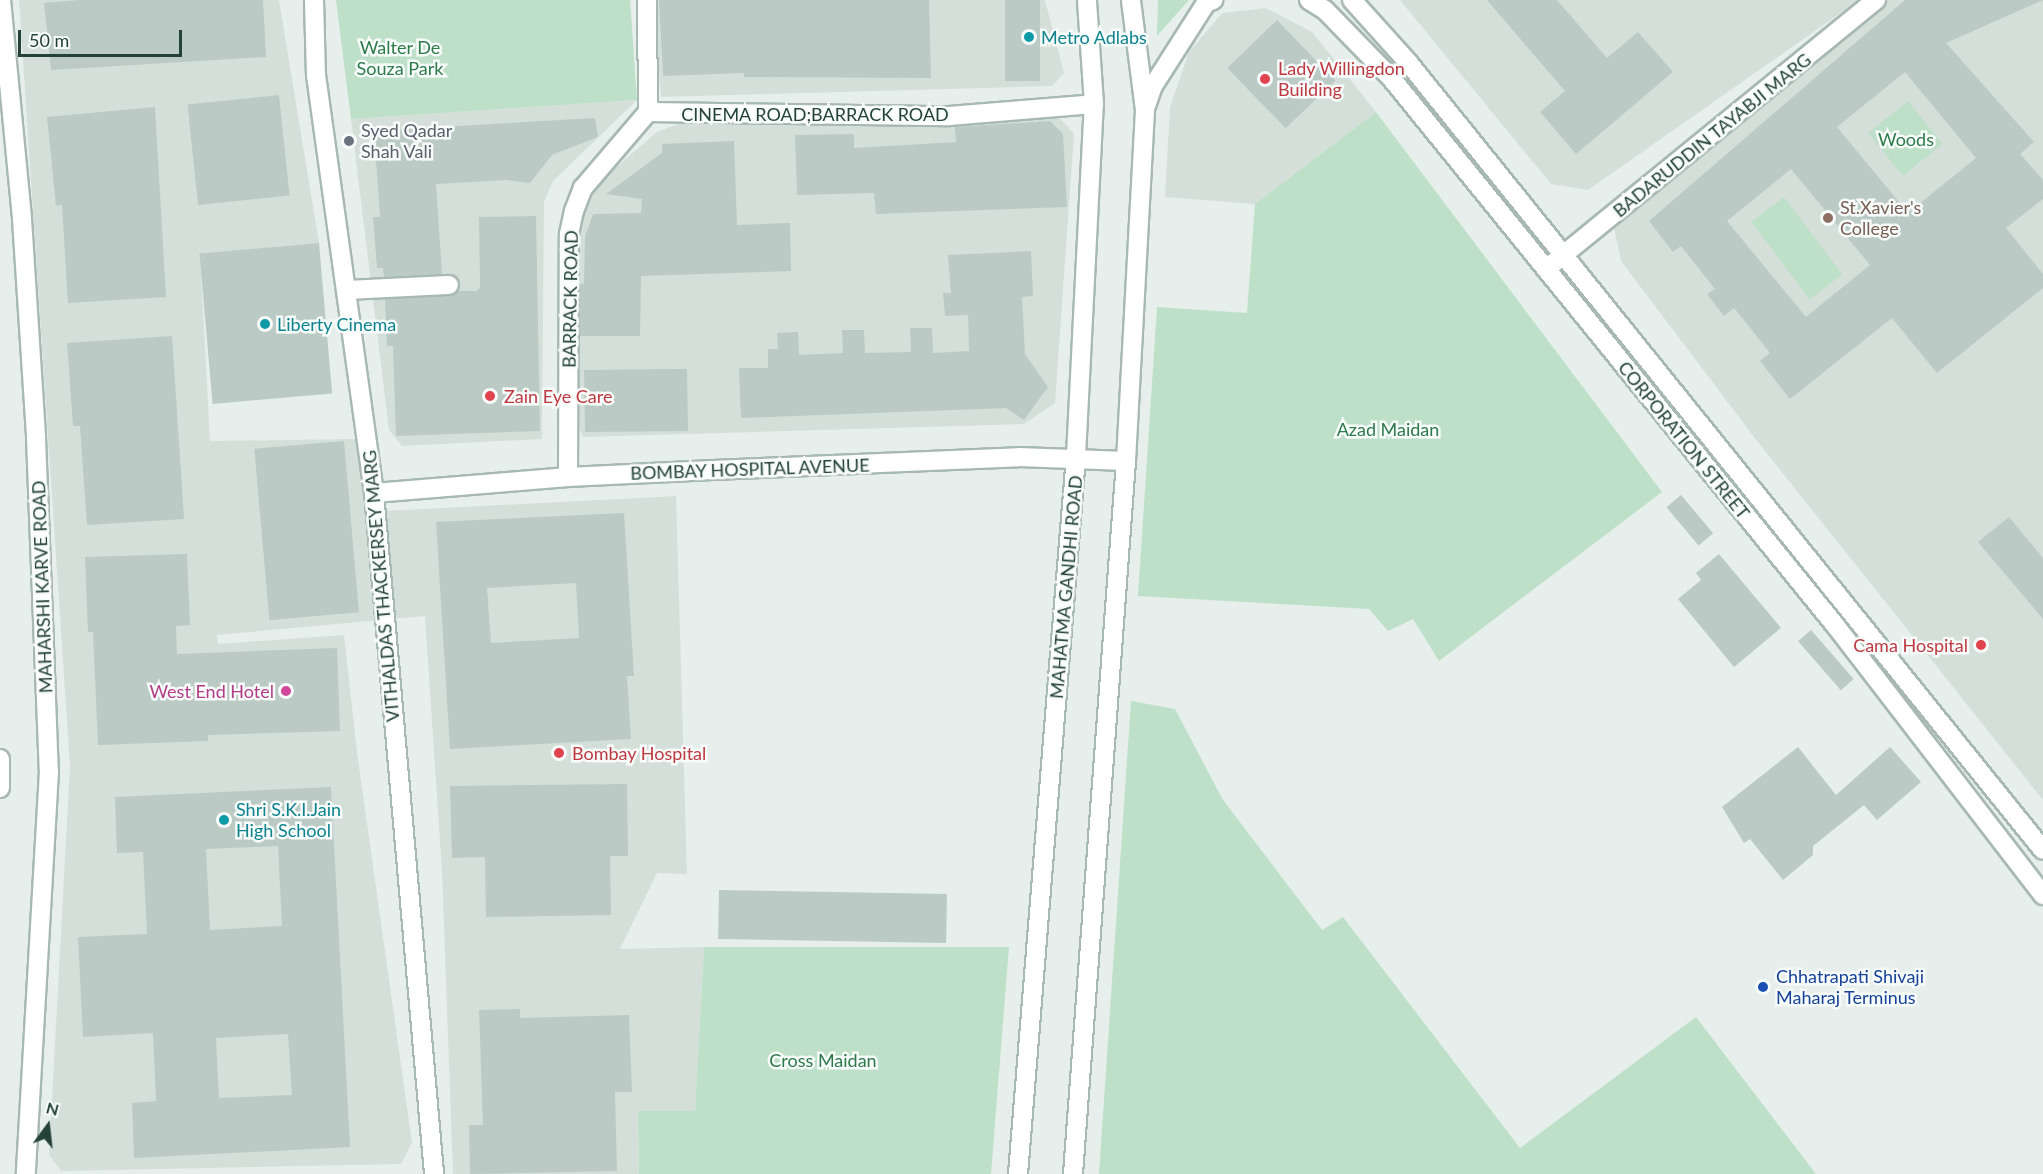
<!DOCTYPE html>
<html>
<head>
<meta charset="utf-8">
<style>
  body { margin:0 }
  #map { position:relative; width:2043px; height:1174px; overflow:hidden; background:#e6efeb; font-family:Lato,sans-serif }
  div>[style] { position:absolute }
  .built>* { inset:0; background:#d4dfda }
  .green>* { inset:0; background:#bfe0c8; transform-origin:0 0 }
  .building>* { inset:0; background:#bbcac4; transform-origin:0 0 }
  .roads { filter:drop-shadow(2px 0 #a8b8b2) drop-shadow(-2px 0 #a8b8b2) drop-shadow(0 2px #a8b8b2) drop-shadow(0 -2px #a8b8b2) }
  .minor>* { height:18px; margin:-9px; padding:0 9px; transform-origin:9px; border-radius:9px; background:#fff }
  .tertiary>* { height:18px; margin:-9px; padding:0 9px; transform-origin:9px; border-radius:9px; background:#fff }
  .secondary>* { height:18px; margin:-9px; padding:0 9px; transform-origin:9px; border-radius:9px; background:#fff }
  .dots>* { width:16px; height:16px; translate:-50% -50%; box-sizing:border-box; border:3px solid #f7fbf9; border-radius:50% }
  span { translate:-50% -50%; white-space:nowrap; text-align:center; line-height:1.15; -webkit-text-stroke:5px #f7fbf9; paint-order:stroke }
  .culture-label { font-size:18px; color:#0d838f }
  .left { translate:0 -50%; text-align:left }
  .park-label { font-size:18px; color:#2d7a4b }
  .health-label { font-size:18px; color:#be3a42 }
  .right { translate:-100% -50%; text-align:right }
  .street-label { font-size:18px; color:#24423a }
  .worship-label { font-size:18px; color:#5b616d }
  .education-label { font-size:18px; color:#785e54 }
  .hotel-label { font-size:18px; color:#b23c85 }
  .transit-label { font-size:18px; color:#164399 }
  .north { position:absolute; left:18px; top:1096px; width:60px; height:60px; -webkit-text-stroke:4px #f7fbf9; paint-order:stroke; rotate:15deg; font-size:16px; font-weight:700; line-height:24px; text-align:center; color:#24423a }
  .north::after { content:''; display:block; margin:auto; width:21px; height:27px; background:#24423a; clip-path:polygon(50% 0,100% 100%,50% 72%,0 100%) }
  .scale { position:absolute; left:18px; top:30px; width:164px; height:27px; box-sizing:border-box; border:3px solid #24423a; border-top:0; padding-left:8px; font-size:18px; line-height:21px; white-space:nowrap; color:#24423a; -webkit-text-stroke:4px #f7fbf9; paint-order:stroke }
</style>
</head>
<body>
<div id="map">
  <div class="built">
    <i style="clip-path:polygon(19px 0,279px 0,319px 243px,200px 254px,210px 441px,357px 439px,365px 512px,676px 496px,687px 874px,657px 873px,620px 949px,704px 947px,695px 1111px,638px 1111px,639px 1174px,453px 1174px,442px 871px,425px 616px,217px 635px,218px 644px,344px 635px,357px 752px,412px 1143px,401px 1164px,61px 1171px,49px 1155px,70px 766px)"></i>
    <i style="clip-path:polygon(652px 0,1045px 0,1064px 73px,1052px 86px,661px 97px)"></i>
    <i style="clip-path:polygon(1400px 0,1859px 0,1588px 190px,1551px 184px)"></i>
    <i style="clip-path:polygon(1883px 0,2043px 0,2043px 800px,1754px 437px,1621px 261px,1613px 223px)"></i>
    <i style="clip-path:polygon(1266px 8px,1312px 32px,1376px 112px,1255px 204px,1165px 197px,1170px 107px,1189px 52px,1222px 13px)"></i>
    <i style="clip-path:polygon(637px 100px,553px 181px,544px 202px,542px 439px,402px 446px,389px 430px,351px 119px)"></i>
    <i style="clip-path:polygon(1058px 116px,1074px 134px,1055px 403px,1024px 424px,583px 437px,576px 422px,574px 220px,586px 193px,657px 132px,694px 118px)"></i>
  </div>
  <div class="green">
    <i style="clip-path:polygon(336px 0,630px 0,637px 100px,351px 119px)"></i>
    <i style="clip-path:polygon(1158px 0,1189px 0,1157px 36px)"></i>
    <i style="left:1908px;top:101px;width:55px;height:51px;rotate:51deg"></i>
    <i style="clip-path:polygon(1376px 112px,1662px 492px,1439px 661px,1413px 619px,1388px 631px,1369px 609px,1138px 596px,1157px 307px,1247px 313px,1255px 204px)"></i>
    <i style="left:1784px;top:197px;width:97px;height:41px;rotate:53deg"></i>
    <i style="clip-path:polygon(1131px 701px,1175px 709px,1223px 800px,1322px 930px,1343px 917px,1520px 1148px,1696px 1017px,1816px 1174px,1099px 1174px)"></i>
    <i style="clip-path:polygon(704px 947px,1009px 947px,991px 1174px,639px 1174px,638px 1111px,695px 1111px)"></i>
  </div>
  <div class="building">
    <i style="clip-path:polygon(78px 0,263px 0,266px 57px,51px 70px,44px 3px)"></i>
    <i style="clip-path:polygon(659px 0,929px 0,931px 78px,744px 77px,744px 73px,663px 76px)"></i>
    <i style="left:1005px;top:0;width:35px;height:81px"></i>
    <i style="clip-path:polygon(1487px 0,1557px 0,1607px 58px,1638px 32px,1673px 72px,1576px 154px,1540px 112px,1565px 91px)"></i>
    <i style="clip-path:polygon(evenodd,1905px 0,2043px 0,1946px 43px,2034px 142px,2020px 154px,2043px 180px,2043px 199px,2006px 228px,2043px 274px,2043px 288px,1937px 373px,1892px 318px,1790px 399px,1760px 361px,1770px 353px,1748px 325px,1734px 308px,1724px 316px,1707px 294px,1715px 289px,1681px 246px,1673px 252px,1649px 221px,1905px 0,1905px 72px,1976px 158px,1908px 213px,1837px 127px,1905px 72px,1905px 0,1791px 169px,1870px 265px,1806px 317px,1727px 221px,1791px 169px)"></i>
    <i style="left:1277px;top:20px;width:84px;height:69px;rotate:46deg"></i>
    <i style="left:279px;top:95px;width:101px;height:92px;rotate:84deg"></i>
    <i style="clip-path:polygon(155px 107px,166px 297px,68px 303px,62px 205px,56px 206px,47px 117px)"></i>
    <i style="clip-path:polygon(595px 118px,598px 137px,552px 155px,530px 183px,506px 180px,436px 184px,442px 274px,384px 277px,383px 268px,377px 268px,373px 217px,380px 217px,374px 131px)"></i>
    <i style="clip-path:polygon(1050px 121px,1063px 134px,1067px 207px,876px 214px,874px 193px,797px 195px,795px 135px,854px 134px,854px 148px,956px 142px,955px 127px)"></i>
    <i style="clip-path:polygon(734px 141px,737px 225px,790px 223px,791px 271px,641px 276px,640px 336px,580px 336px,580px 284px,584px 284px,585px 237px,593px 214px,641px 213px,642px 199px,606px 194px,662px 153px,662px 144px)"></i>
    <i style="clip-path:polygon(536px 216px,540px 431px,396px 436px,393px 346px,387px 346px,385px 299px,450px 296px,458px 291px,477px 291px,480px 287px,479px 217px)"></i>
    <i style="left:319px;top:243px;width:151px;height:120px;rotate:85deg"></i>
    <i style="clip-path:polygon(1031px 251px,1033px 296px,1022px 297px,1025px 354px,1048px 387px,1024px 420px,1006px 408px,741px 418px,739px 368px,768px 368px,768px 349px,778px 349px,777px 333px,798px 332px,799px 355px,843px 353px,842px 330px,864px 330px,865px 353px,911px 352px,910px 328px,932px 328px,933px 353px,969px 351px,968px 315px,945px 316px,943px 293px,951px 293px,948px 255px)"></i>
    <i style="clip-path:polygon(172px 336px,184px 519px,87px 525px,80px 426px,73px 426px,67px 343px)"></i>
    <i style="clip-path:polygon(673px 369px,687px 369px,688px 431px,585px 432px,584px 370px)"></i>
    <i style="left:344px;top:441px;width:172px;height:90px;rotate:85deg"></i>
    <i style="left:1681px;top:495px;width:50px;height:19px;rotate:50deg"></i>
    <i style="clip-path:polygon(evenodd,624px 513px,634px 676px,627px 676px,631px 739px,450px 749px,436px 522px,624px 513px,576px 583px,579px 638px,491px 643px,487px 588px,576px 583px)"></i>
    <i style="clip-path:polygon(2009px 517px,2043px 558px,2043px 619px,1978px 542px)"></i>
    <i style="clip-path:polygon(187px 554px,190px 625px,176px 626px,177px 654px,337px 648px,340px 731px,208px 735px,208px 741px,98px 745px,93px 632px,88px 632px,85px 557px)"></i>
    <i style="clip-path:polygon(1719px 554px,1781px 628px,1734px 667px,1678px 599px,1701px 580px,1696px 573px)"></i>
    <i style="left:1811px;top:630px;width:65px;height:17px;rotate:49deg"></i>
    <i style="clip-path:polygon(1798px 747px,1836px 795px,1890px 747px,1921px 782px,1877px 820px,1864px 805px,1813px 846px,1813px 855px,1783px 880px,1750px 839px,1744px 843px,1722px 807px)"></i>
    <i style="clip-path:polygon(627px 784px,628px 856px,610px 856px,611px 915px,486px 917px,485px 857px,452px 858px,450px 786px)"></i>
    <i style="clip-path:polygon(evenodd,331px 787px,350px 1147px,134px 1158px,132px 1103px,156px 1101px,153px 1033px,83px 1037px,78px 937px,147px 934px,143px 852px,117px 853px,115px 797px,331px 787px,278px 846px,282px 926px,210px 930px,206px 849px,278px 846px,331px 787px,288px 1034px,292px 1095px,219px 1098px,216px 1038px,288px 1034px)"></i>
    <i style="left:719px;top:890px;width:228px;height:49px;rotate:1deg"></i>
    <i style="clip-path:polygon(520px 1009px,520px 1018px,629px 1015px,632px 1092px,615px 1092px,617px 1171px,470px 1174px,469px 1125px,483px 1125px,479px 1010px)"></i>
  </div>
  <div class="roads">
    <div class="minor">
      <i style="left:647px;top:0;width:112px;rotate:89.5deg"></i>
      <i style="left:648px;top:112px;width:301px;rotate:0.8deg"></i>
      <i style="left:949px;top:116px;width:145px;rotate:-4.7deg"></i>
      <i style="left:346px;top:290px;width:103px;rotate:-2.8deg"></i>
      <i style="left:568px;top:477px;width:243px;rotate:-89.8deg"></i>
      <i style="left:569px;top:234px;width:24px;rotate:-78deg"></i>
      <i style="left:574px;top:211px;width:25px;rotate:-69deg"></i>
      <i style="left:583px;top:188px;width:100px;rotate:-49.5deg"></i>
      <i style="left:374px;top:493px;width:195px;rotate:-4.7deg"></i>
      <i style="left:568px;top:477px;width:145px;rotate:-2.8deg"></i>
      <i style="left:713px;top:470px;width:306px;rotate:-2.4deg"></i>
      <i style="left:1019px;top:457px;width:107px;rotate:2.1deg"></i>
    </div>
    <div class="tertiary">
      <i style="left:314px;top:0;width:75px;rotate:88.5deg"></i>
      <i style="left:316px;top:75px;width:422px;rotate:82.1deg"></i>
      <i style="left:374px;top:493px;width:684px;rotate:84.96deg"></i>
      <i style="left:1546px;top:269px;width:426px;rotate:-39.2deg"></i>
    </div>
    <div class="secondary">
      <i style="left:1px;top:0;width:220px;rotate:84.5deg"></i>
      <i style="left:22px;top:219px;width:219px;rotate:86.3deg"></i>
      <i style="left:36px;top:438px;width:333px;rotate:87.8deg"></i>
      <i style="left:49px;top:771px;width:404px;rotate:93.3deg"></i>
      <i style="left:1309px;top:0;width:19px;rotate:32deg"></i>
      <i style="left:1325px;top:10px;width:96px;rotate:45.8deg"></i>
      <i style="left:1392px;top:79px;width:703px;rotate:50.95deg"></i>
      <i style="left:1835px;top:625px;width:341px;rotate:52.4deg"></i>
      <i style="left:1352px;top:0;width:82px;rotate:48deg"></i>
      <i style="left:1407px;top:61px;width:1013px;rotate:51.13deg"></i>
      <i style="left:1146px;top:106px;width:21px;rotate:-71deg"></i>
      <i style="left:1153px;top:86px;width:98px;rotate:-57.4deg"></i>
      <i style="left:1206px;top:3px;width:8px;rotate:-23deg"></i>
      <i style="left:0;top:759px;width:29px;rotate:90deg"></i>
      <i style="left:1018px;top:1174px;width:720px;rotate:-85.38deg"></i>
      <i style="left:1076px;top:456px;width:352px;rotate:-87.1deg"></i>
      <i style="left:1094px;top:104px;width:104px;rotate:-93.9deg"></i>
      <i style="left:1073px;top:1174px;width:715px;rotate:-85.75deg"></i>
      <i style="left:1126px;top:461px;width:352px;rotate:-86.9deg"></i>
      <i style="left:1145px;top:110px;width:111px;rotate:-97.3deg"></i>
    </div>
  </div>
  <div class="dots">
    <i style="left:1029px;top:37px;background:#0f9aa8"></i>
    <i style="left:1265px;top:79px;background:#e0444e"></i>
    <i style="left:349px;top:141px;background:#6b7280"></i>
    <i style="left:1828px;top:218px;background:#8d6e63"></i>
    <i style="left:265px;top:324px;background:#0f9aa8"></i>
    <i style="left:490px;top:396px;background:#e0444e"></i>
    <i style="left:1981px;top:645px;background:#e0444e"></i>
    <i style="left:286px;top:691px;background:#d1479c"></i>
    <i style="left:559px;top:753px;background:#e0444e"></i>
    <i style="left:224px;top:820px;background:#0f9aa8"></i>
    <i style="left:1763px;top:987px;background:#1a4fb4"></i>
  </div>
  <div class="culture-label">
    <span class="left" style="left:1041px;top:37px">Metro Adlabs</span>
    <span class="left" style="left:277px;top:324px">Liberty Cinema</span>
    <span class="left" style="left:236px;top:820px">Shri S.K.I.Jain<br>High School</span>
  </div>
  <div class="park-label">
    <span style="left:400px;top:58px">Walter De<br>Souza Park</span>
    <span style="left:1906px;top:139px">Woods</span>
    <span style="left:1388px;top:429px">Azad Maidan</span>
    <span style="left:823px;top:1060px">Cross Maidan</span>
  </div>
  <div class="health-label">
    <span class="left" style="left:1278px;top:79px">Lady Willingdon<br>Building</span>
    <span class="left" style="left:504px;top:396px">Zain Eye Care</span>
    <span class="right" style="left:1968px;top:645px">Cama Hospital</span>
    <span class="left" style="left:572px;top:753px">Bombay Hospital</span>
  </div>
  <div class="street-label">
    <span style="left:815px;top:114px">CINEMA ROAD;BARRACK ROAD</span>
    <span style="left:1712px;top:135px;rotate:-39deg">BADARUDDIN TAYABJI MARG</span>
    <span style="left:570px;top:299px;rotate:-89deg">BARRACK ROAD</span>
    <span style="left:1684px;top:440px;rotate:51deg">CORPORATION STREET</span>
    <span style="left:750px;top:469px;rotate:-2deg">BOMBAY HOSPITAL AVENUE</span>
    <span style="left:381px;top:586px;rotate:-95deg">VITHALDAS THACKERSEY MARG</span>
    <span style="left:42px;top:587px;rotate:-92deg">MAHARSHI KARVE ROAD</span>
    <span style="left:1066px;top:587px;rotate:-85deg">MAHATMA GANDHI ROAD</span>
  </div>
  <div class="worship-label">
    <span class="left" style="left:361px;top:141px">Syed Qadar<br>Shah Vali</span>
  </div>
  <div class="education-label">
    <span class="left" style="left:1840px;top:218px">St.Xavier's<br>College</span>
  </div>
  <div class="hotel-label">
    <span class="right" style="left:274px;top:691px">West End Hotel</span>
  </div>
  <div class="transit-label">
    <span class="left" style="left:1776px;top:987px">Chhatrapati Shivaji<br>Maharaj Terminus</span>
  </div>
  <div class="north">N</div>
  <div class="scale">50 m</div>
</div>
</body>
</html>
